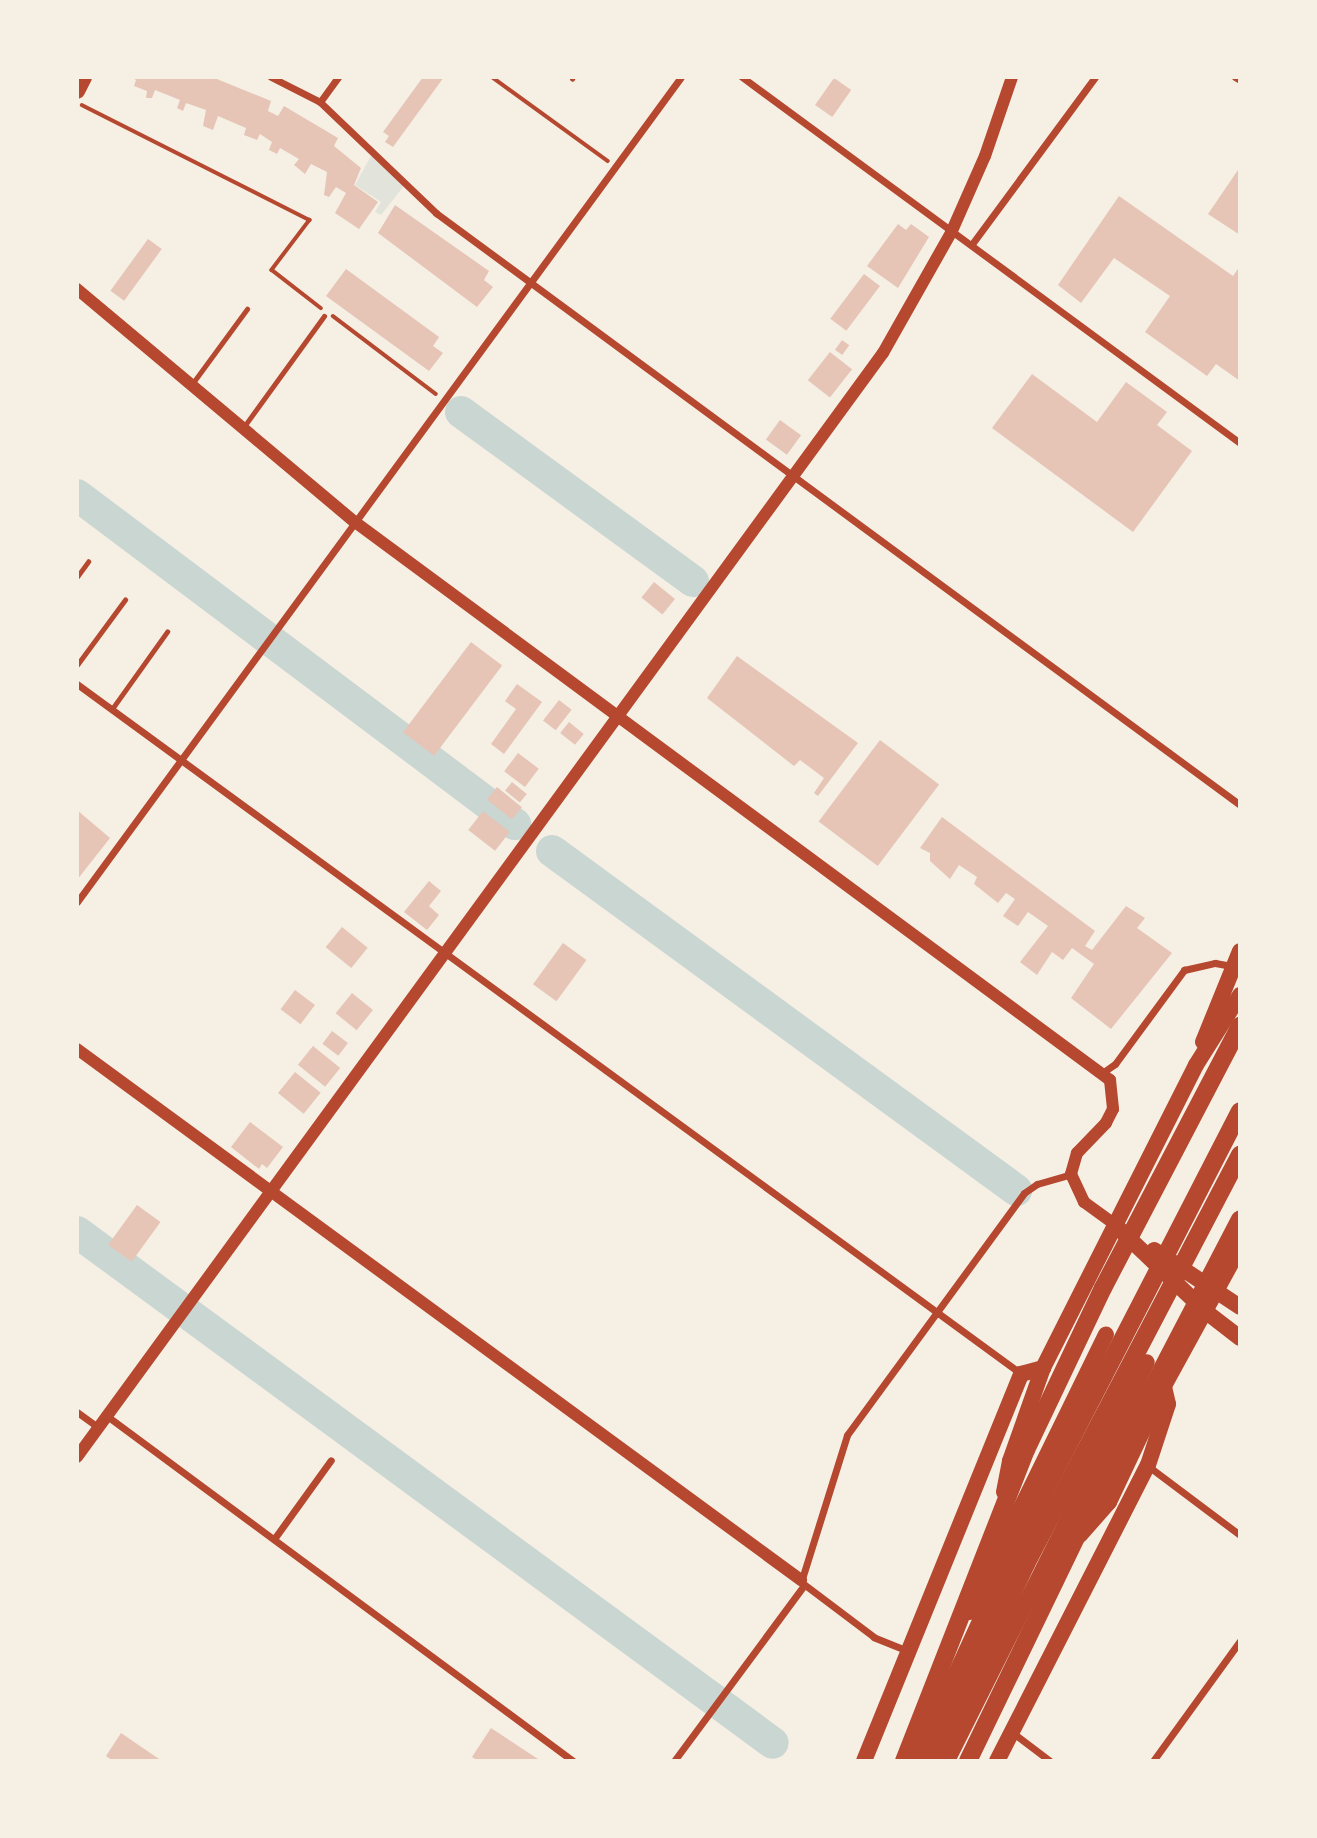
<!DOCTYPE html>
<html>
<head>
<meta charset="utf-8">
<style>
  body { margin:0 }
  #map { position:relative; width:1317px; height:1838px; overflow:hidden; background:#f6efe4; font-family:Manrope,sans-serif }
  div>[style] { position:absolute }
  .green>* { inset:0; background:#e2e4dc }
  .river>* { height:32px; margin:-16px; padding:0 16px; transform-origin:16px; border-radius:16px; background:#c9d6d2 }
  .building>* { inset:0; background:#e6c5b7; transform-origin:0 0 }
  .path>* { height:3.5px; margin:-1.75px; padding:0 1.75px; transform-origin:1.75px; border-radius:1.75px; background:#b5482f }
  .service>* { height:4.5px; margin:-2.25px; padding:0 2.25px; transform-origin:2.25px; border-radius:2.25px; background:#b5482f }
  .minor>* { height:7px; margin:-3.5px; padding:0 3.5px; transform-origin:3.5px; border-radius:3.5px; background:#b5482f }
  .tertiary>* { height:12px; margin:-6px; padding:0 6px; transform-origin:6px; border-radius:6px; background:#b5482f }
  .primary>* { height:16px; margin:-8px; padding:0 8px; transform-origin:8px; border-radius:8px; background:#b5482f }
  .trunk>* { height:16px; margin:-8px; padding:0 8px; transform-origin:8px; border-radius:8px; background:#b5482f }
  .motorway>* { height:18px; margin:-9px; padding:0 9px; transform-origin:9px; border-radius:9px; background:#b5482f }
  span { translate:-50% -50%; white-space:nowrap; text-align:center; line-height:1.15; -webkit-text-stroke:7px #f6efe4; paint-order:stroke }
  .frame { position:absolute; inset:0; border:79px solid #f6efe4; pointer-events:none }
</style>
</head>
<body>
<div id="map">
  <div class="green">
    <i style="clip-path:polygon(372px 154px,404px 186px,381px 215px,375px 212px,381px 202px,355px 185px)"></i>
  </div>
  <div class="river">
    <i style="left:461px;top:412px;width:287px;rotate:36.1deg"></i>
    <i style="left:77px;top:495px;width:548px;rotate:36.91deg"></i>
    <i style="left:552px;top:851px;width:575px;rotate:36.15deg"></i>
    <i style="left:77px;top:1232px;width:863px;rotate:36.29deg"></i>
  </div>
  <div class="building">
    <i style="clip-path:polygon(130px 77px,212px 77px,271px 101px,268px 111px,278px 116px,284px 106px,338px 138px,334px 146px,361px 168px,354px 185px,378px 202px,359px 229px,335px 213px,346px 193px,336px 187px,329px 197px,324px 195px,327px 172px,311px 164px,305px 174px,294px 165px,299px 159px,280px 148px,277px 154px,269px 150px,272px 142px,260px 134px,257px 140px,244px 135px,246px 128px,218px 116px,213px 130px,203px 126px,206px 110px,186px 103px,183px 111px,177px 108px,180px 100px,155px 90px,152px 98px,146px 98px,147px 91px,134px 86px,136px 80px)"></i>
    <i style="clip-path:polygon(423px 77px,444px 77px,393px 147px,385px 142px,389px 136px,383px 132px)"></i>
    <i style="left:834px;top:78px;width:21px;height:33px;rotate:35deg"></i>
    <i style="clip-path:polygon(1240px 167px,1240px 235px,1208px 214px)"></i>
    <i style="clip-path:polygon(1119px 196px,1233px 276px,1240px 266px,1240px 381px,1216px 364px,1207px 376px,1145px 332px,1170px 296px,1114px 258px,1081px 303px,1058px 285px)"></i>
    <i style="clip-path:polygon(395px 205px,489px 271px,484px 280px,493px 287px,477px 307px,378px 233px)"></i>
    <i style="clip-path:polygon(898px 224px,906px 230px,911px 224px,929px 237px,898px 288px,867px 266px)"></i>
    <i style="left:148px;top:239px;width:17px;height:64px;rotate:36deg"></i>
    <i style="clip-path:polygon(346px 269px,439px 337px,433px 346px,443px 353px,429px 371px,326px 296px)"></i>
    <i style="left:864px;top:274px;width:20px;height:56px;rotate:37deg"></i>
    <i style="left:842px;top:340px;width:9px;height:12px;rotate:36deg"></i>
    <i style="left:830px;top:352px;width:28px;height:36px;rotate:38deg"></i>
    <i style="clip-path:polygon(1032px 374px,1097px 422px,1126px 382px,1167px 412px,1157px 425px,1192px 451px,1133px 532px,992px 428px)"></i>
    <i style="left:780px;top:420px;width:26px;height:24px;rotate:36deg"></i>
    <i style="left:654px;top:582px;width:27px;height:20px;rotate:39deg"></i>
    <i style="left:471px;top:642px;width:39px;height:113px;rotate:37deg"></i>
    <i style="clip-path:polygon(737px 656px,858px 743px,818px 796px,814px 793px,824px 778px,800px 760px,794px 766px,707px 698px)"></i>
    <i style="clip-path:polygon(517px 684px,542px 702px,504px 754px,491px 744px,516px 709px,505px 701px)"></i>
    <i style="left:559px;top:700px;width:16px;height:26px;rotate:38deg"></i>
    <i style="left:569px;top:722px;width:19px;height:14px;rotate:39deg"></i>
    <i style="left:880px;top:740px;width:74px;height:102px;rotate:37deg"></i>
    <i style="left:518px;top:753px;width:26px;height:23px;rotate:37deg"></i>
    <i style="left:512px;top:782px;width:19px;height:11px;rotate:39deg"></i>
    <i style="left:497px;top:787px;width:32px;height:16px;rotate:39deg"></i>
    <i style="clip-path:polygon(77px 810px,110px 838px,77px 880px)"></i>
    <i style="left:483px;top:811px;width:34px;height:24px;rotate:38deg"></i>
    <i style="clip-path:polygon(942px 817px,1095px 931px,1085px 946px,1092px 950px,1126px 906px,1145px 918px,1137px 928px,1172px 953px,1111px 1029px,1071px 998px,1094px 964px,1072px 948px,1063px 960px,1052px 952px,1037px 975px,1020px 962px,1048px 926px,1028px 912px,1018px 926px,1003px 916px,1015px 899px,1006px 893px,998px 903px,974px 884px,977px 877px,959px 865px,950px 879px,930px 861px,930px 853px,920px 848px)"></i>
    <i style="clip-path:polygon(429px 881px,441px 891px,429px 906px,439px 915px,427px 930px,404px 912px)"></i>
    <i style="left:342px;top:927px;width:33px;height:26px;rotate:39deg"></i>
    <i style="left:563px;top:943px;width:29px;height:51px;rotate:36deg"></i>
    <i style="left:295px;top:990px;width:25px;height:24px;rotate:37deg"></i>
    <i style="left:352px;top:993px;width:27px;height:26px;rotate:39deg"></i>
    <i style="left:332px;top:1031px;width:20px;height:16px;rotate:37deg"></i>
    <i style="left:313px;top:1046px;width:35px;height:24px;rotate:39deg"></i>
    <i style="left:295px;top:1072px;width:33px;height:27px;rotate:39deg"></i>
    <i style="clip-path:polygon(250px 1122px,283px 1147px,267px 1168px,262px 1164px,259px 1169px,231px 1147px)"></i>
    <i style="left:137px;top:1205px;width:29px;height:49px;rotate:36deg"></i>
    <i style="clip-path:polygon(491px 1728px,541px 1761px,478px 1761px,472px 1757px)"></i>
    <i style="clip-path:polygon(121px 1733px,162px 1761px,113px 1761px,106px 1756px)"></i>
  </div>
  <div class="path">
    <i style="left:492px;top:77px;width:143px;rotate:35.9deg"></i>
    <i style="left:82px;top:105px;width:255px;rotate:26.8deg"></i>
    <i style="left:310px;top:220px;width:63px;rotate:127.2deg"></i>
    <i style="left:272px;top:270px;width:62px;rotate:37.8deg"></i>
    <i style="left:333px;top:316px;width:129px;rotate:37.1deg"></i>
  </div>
  <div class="service">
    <i style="left:572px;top:79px;width:2px;rotate:-63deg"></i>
    <i style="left:192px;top:384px;width:93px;rotate:-53.7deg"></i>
    <i style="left:243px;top:428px;width:138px;rotate:-54.1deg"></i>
    <i style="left:77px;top:577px;width:19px;rotate:-54deg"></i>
    <i style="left:77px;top:665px;width:81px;rotate:-53.6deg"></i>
    <i style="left:112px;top:709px;width:95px;rotate:-54.5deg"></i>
  </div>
  <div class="minor">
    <i style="left:271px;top:77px;width:55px;rotate:27deg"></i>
    <i style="left:320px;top:102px;width:161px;rotate:43.7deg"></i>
    <i style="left:436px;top:213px;width:998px;rotate:36.36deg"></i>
    <i style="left:742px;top:77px;width:618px;rotate:36.31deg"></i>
    <i style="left:1235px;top:77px;width:6px;rotate:31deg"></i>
    <i style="left:320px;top:102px;width:31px;rotate:-54deg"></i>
    <i style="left:972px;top:244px;width:207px;rotate:-53.6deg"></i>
    <i style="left:77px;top:684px;width:1168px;rotate:36.15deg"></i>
    <i style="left:77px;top:902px;width:1022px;rotate:-53.79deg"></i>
    <i style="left:1102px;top:1073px;width:16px;rotate:-35deg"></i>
    <i style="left:1115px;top:1064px;width:117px;rotate:-53.7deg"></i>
    <i style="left:1184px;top:970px;width:32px;rotate:-13deg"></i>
    <i style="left:1215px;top:963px;width:17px;rotate:10deg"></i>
    <i style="left:77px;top:1412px;width:26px;rotate:36deg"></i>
    <i style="left:107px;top:1416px;width:580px;rotate:36.51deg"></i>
    <i style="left:1148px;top:1466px;width:115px;rotate:36.9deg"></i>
    <i style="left:274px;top:1539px;width:97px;rotate:-54.2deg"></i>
    <i style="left:908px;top:1651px;width:37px;rotate:-158deg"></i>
    <i style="left:874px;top:1637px;width:91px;rotate:-143deg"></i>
    <i style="left:801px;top:1582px;width:154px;rotate:-72.6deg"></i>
    <i style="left:847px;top:1435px;width:300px;rotate:-53.8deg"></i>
    <i style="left:1024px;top:1193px;width:16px;rotate:-35deg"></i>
    <i style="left:1037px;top:1184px;width:35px;rotate:-16deg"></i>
    <i style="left:1013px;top:1733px;width:46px;rotate:37.1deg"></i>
    <i style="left:674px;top:1761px;width:219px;rotate:-53.5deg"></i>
    <i style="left:1153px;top:1761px;width:148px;rotate:-54.1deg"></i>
  </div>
  <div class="tertiary">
    <i style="left:77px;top:289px;width:363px;rotate:40deg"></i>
    <i style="left:355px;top:522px;width:939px;rotate:36.47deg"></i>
    <i style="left:1110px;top:1080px;width:29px;rotate:84deg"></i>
    <i style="left:1113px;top:1109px;width:16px;rotate:117deg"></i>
    <i style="left:1106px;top:1123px;width:42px;rotate:134deg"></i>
    <i style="left:1077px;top:1153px;width:22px;rotate:106deg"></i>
    <i style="left:1071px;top:1174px;width:31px;rotate:65deg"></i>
    <i style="left:1084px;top:1202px;width:37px;rotate:36deg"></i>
    <i style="left:77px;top:1049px;width:898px;rotate:36.26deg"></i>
    <i style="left:77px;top:1457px;width:1367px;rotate:-53.87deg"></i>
    <i style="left:883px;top:353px;width:138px;rotate:-60.5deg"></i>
    <i style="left:951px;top:233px;width:84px;rotate:-66.2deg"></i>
    <i style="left:985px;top:156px;width:83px;rotate:-71.1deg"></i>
  </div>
  <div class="primary">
    <i style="left:77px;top:91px;width:16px;rotate:-63deg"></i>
    <i style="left:1114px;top:1224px;width:126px;rotate:43.7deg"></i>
    <i style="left:1205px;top:1311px;width:44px;rotate:37.6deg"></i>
    <i style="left:1154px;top:1250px;width:103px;rotate:33.5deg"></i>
  </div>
  <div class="trunk">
    <i style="left:1203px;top:1042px;width:98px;rotate:-67.9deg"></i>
    <i style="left:1004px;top:1492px;width:32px;rotate:-79deg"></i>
    <i style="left:1010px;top:1461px;width:99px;rotate:-70.5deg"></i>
    <i style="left:1043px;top:1368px;width:339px;rotate:-63.2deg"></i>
    <i style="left:1196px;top:1065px;width:83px;rotate:-57.8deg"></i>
    <i style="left:1080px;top:1535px;width:44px;rotate:-48.7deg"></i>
    <i style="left:1109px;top:1502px;width:128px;rotate:-64.6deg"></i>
    <i style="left:1164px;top:1386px;width:158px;rotate:-61.3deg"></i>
    <i style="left:989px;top:1573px;width:33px;rotate:-79deg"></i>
    <i style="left:970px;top:1612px;width:309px;rotate:-63.9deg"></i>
    <i style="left:864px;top:1761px;width:418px;rotate:-67.9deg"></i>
    <i style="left:1021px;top:1374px;width:23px;rotate:-15deg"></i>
    <i style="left:947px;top:1761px;width:446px;rotate:-63.4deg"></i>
    <i style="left:997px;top:1761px;width:332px;rotate:-63deg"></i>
    <i style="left:1148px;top:1465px;width:64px;rotate:-71.8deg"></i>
    <i style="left:1168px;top:1404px;width:18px;rotate:-103deg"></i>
  </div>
  <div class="motorway">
    <i style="left:904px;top:1761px;width:334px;rotate:-68.6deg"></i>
    <i style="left:1026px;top:1450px;width:179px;rotate:-64.6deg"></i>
    <i style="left:1103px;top:1288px;width:296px;rotate:-62.4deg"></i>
    <i style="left:917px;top:1761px;width:226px;rotate:-65.4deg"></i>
    <i style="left:1011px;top:1556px;width:500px;rotate:-62.77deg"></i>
    <i style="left:935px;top:1761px;width:217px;rotate:-65.2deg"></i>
    <i style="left:1026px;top:1564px;width:462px;rotate:-62.4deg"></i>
    <i style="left:968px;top:1761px;width:294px;rotate:-64.2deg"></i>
    <i style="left:1096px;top:1496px;width:312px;rotate:-62.5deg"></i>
  </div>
  <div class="frame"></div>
</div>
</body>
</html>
